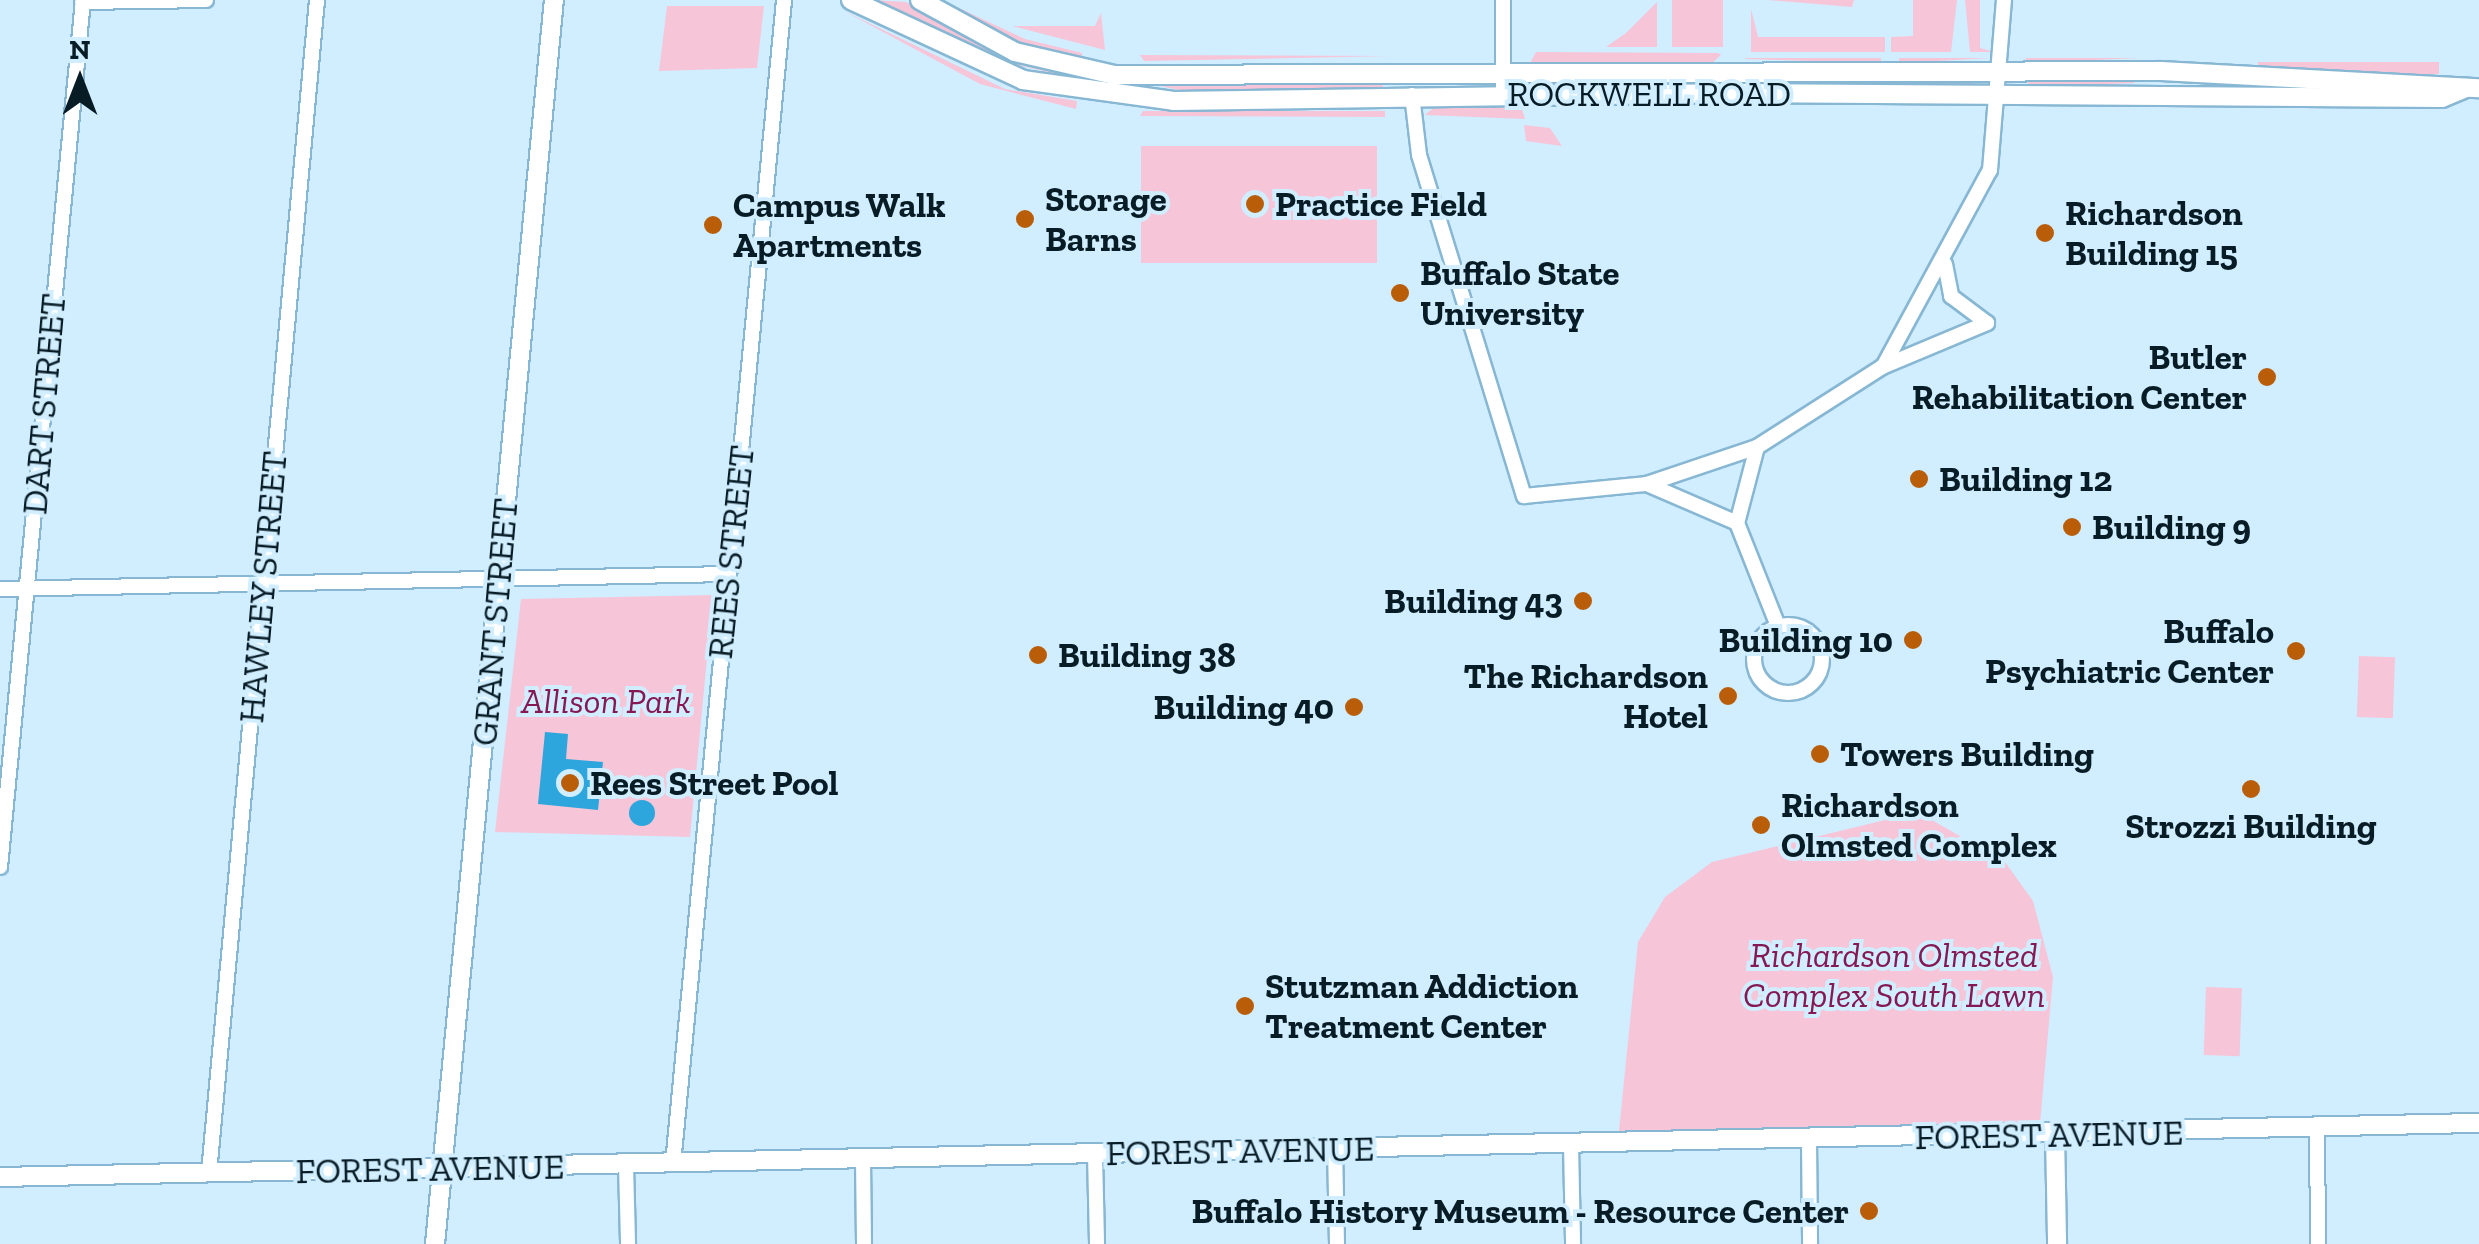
<!DOCTYPE html>
<html>
<head>
<meta charset="utf-8">
<style>
  body { margin:0 }
  #map { position:relative; width:2479px; height:1244px; overflow:hidden; background:#d0eeff; font-family:"Zilla Slab",serif }
  div>[style] { position:absolute }
  .green>* { inset:0; background:#f6c5d8; transform-origin:0 0 }
  .water>* { inset:0; background:#2ca6dc }
  .round { border-radius:50% }
  .roads { filter:drop-shadow(2px 0 #87b7d3) drop-shadow(-2px 0 #87b7d3) drop-shadow(0 2px #87b7d3) drop-shadow(0 -2px #87b7d3) }
  .minor>* { height:14px; margin:-7px; padding:0 7px; transform-origin:7px; border-radius:7px; background:#fff }
  .minor>.ring { margin:-7px; padding:0; box-sizing:content-box; background:none; border:14px solid #fff; border-radius:50% }
  .tertiary>* { height:18px; margin:-9px; padding:0 9px; transform-origin:9px; border-radius:9px; background:#fff }
  .dots>* { width:28px; height:28px; translate:-50% -50%; box-sizing:border-box; border:5px solid #d0eeff; border-radius:50% }
  span { translate:-50% -50%; white-space:nowrap; text-align:center; line-height:1.15; -webkit-text-stroke:8px #d0eeff; paint-order:stroke }
  .street-label { font-size:35px; color:#081c26 }
  .poi-label { font-size:35px; color:#081c26; font-weight:700 }
  .left { translate:0 -50%; text-align:left }
  .right { translate:-100% -50%; text-align:right }
  .park-label { font-size:35px; color:#861854; font-style:italic }
  .north { position:absolute; left:30px; top:30px; width:100px; height:100px; -webkit-text-stroke:8px #d0eeff; paint-order:stroke; rotate:0deg; font-size:28px; font-weight:700; line-height:40px; text-align:center; color:#081c26 }
  .north::after { content:''; display:block; margin:auto; width:35px; height:45px; background:#081c26; clip-path:polygon(50% 0,100% 100%,50% 72%,0 100%) }
</style>
</head>
<body>
<div id="map">
  <div class="green">
    <i style="clip-path:polygon(872px 0,906px 2px,1000px 54px,1082px 80px,984px 57px)"></i>
    <i style="clip-path:polygon(942px 0,1025px 39px,1082px 53px,1082px 59px,1011px 39px)"></i>
    <i style="left:1672px;top:0;width:51px;height:47px"></i>
    <i style="clip-path:polygon(1768px 0,1854px 0,1852px 7px)"></i>
    <i style="clip-path:polygon(1913px 0,1957px 0,1951px 52px,1891px 52px,1891px 37px,1913px 36px)"></i>
    <i style="clip-path:polygon(1965px 0,1980px 0,1980px 48px,1994px 52px,1970px 52px)"></i>
    <i style="clip-path:polygon(1657px 2px,1657px 47px,1606px 47px,1626px 33px)"></i>
    <i style="clip-path:polygon(667px 6px,764px 6px,757px 68px,659px 71px)"></i>
    <i style="clip-path:polygon(1751px 9px,1758px 37px,1885px 37px,1885px 52px,1751px 52px)"></i>
    <i style="clip-path:polygon(844px 11px,1005px 89px,1077px 101px,1076px 109px,980px 84px)"></i>
    <i style="clip-path:polygon(1101px 13px,1105px 50px,1012px 26px,1095px 26px)"></i>
    <i style="clip-path:polygon(1536px 52px,1718px 53px,1721px 55px,1712px 63px,1530px 63px)"></i>
    <i style="clip-path:polygon(1140px 55px,1389px 56px,1144px 61px)"></i>
    <i style="clip-path:polygon(1881px 58px,1881px 63px,1744px 59px,1748px 58px)"></i>
    <i style="clip-path:polygon(1899px 58px,1991px 58px,1899px 63px)"></i>
    <i style="clip-path:polygon(2025px 58px,2140px 58px,2028px 63px)"></i>
    <i style="left:2258px;top:62px;width:181px;height:12px"></i>
    <i style="clip-path:polygon(1711px 80px,1710px 86px,1534px 81px)"></i>
    <i style="clip-path:polygon(1972px 80px,1972px 86px,1755px 82px,1757px 80px)"></i>
    <i style="clip-path:polygon(1382px 81px,1384px 90px,1198px 94px,1142px 82px)"></i>
    <i style="clip-path:polygon(2027px 82px,2131px 80px,2135px 83px,2032px 87px)"></i>
    <i style="clip-path:polygon(1437px 105px,1521px 105px,1525px 119px,1425px 115px)"></i>
    <i style="clip-path:polygon(1143px 111px,1385px 111px,1385px 117px,1140px 116px)"></i>
    <i style="clip-path:polygon(1524px 125px,1550px 128px,1562px 146px,1526px 141px)"></i>
    <i style="left:1141px;top:146px;width:236px;height:117px"></i>
    <i style="clip-path:polygon(713px 595px,690px 837px,495px 832px,521px 599px)"></i>
    <i style="left:2359px;top:656px;width:36px;height:61px;rotate:2deg"></i>
    <i style="clip-path:polygon(1918px 812px,2005px 862px,2033px 901px,2053px 977px,2040px 1124px,1619px 1131px,1638px 942px,1665px 897px,1712px 862px)"></i>
    <i style="left:2206px;top:987px;width:36px;height:68px;rotate:2deg"></i>
  </div>
  <div class="water">
    <i style="clip-path:polygon(545px 732px,568px 734px,566px 759px,603px 762px,598px 810px,538px 804px)"></i>
    <i class="round" style="left:629px;top:800px;width:26px;height:26px"></i>
  </div>
  <div class="roads">
    <div class="minor">
      <i style="left:82px;top:2px;width:124px;rotate:-0.9deg"></i>
      <i style="left:1412px;top:95px;width:60px;rotate:83.3deg"></i>
      <i style="left:1419px;top:155px;width:357px;rotate:72.9deg"></i>
      <i style="left:1524px;top:496px;width:124px;rotate:-5.6deg"></i>
      <i style="left:1647px;top:484px;width:116px;rotate:-18.6deg"></i>
      <i style="left:1757px;top:447px;width:148px;rotate:-32.6deg"></i>
      <i style="left:1882px;top:367px;width:114px;rotate:-22.7deg"></i>
      <i style="left:1503px;top:95px;width:95px;rotate:-90deg"></i>
      <i style="left:1945px;top:264px;width:33px;rotate:79deg"></i>
      <i style="left:1951px;top:296px;width:45px;rotate:36.9deg"></i>
      <i style="left:1884px;top:365px;width:222px;rotate:-61.5deg"></i>
      <i style="left:1990px;top:170px;width:171px;rotate:-85.3deg"></i>
      <i style="left:1757px;top:447px;width:79px;rotate:104.7deg"></i>
      <i style="left:1737px;top:523px;width:111px;rotate:68.3deg"></i>
      <i style="left:1647px;top:484px;width:98px;rotate:23.4deg"></i>
      <i style="left:0;top:589px;width:729px;rotate:-1.18deg"></i>
      <i class="ring" style="left:1754px;top:625px;width:54px;height:54px"></i>
      <i style="left:0;top:867px;width:871px;rotate:-84.53deg"></i>
      <i style="left:2317px;top:1128px;width:116px;rotate:89.5deg"></i>
      <i style="left:1809px;top:1141px;width:103px;rotate:89.4deg"></i>
      <i style="left:1571px;top:1145px;width:99px;rotate:88.8deg"></i>
      <i style="left:1335px;top:1148px;width:96px;rotate:88.8deg"></i>
      <i style="left:1095px;top:1154px;width:90px;rotate:88.7deg"></i>
      <i style="left:863px;top:1160px;width:84px;rotate:89.3deg"></i>
      <i style="left:673px;top:1164px;width:1169px;rotate:-84.55deg"></i>
      <i style="left:626px;top:1165px;width:79px;rotate:88.5deg"></i>
      <i style="left:209px;top:1173px;width:1178px;rotate:-84.74deg"></i>
    </div>
    <div class="tertiary">
      <i style="left:851px;top:0;width:190px;rotate:24.9deg"></i>
      <i style="left:1023px;top:80px;width:152px;rotate:7.9deg"></i>
      <i style="left:1174px;top:101px;width:558px;rotate:-0.82deg"></i>
      <i style="left:1732px;top:93px;width:710px;rotate:0.4deg"></i>
      <i style="left:2442px;top:98px;width:26px;rotate:-23deg"></i>
      <i style="left:920px;top:0;width:108px;rotate:28.7deg"></i>
      <i style="left:1015px;top:52px;width:103px;rotate:13deg"></i>
      <i style="left:1115px;top:75px;width:1046px;rotate:-0.22deg"></i>
      <i style="left:2161px;top:71px;width:318px;rotate:3.1deg"></i>
      <i style="left:2055px;top:1135px;width:109px;rotate:88.9deg"></i>
      <i style="left:0;top:1177px;width:2480px;rotate:-1.25deg"></i>
      <i style="left:435px;top:1244px;width:1250px;rotate:-84.54deg"></i>
    </div>
  </div>
  <div class="dots">
    <i style="left:1255px;top:204px;background:#ba5d09"></i>
    <i style="left:1025px;top:219px;background:#ba5d09"></i>
    <i style="left:713px;top:225px;background:#ba5d09"></i>
    <i style="left:2045px;top:233px;background:#ba5d09"></i>
    <i style="left:1400px;top:293px;background:#ba5d09"></i>
    <i style="left:2267px;top:377px;background:#ba5d09"></i>
    <i style="left:1919px;top:479px;background:#ba5d09"></i>
    <i style="left:2072px;top:527px;background:#ba5d09"></i>
    <i style="left:1583px;top:601px;background:#ba5d09"></i>
    <i style="left:1913px;top:640px;background:#ba5d09"></i>
    <i style="left:2296px;top:651px;background:#ba5d09"></i>
    <i style="left:1038px;top:655px;background:#ba5d09"></i>
    <i style="left:1728px;top:696px;background:#ba5d09"></i>
    <i style="left:1354px;top:707px;background:#ba5d09"></i>
    <i style="left:1820px;top:754px;background:#ba5d09"></i>
    <i style="left:570px;top:783px;background:#ba5d09"></i>
    <i style="left:2251px;top:789px;background:#ba5d09"></i>
    <i style="left:1761px;top:825px;background:#ba5d09"></i>
    <i style="left:1245px;top:1006px;background:#ba5d09"></i>
    <i style="left:1869px;top:1211px;background:#ba5d09"></i>
  </div>
  <div class="street-label">
    <span style="left:1649px;top:94px">ROCKWELL ROAD</span>
    <span style="left:44px;top:404px;rotate:-85deg">DART STREET</span>
    <span style="left:731px;top:552px;rotate:-84deg">REES STREET</span>
    <span style="left:263px;top:587px;rotate:-85deg">HAWLEY STREET</span>
    <span style="left:495px;top:622px;rotate:-85deg">GRANT STREET</span>
    <span style="left:2049px;top:1135px;rotate:-1deg">FOREST AVENUE</span>
    <span style="left:1240px;top:1151px;rotate:-1deg">FOREST AVENUE</span>
    <span style="left:430px;top:1169px;rotate:-1deg">FOREST AVENUE</span>
  </div>
  <div class="poi-label">
    <span class="left" style="left:1045px;top:219px">Storage<br>Barns</span>
    <span class="left" style="left:1275px;top:204px">Practice Field</span>
    <span class="left" style="left:733px;top:225px">Campus Walk<br>Apartments</span>
    <span class="left" style="left:2065px;top:233px">Richardson<br>Building 15</span>
    <span class="left" style="left:1420px;top:293px">Buffalo State<br>University</span>
    <span class="right" style="left:2247px;top:377px">Butler<br>Rehabilitation Center</span>
    <span class="left" style="left:1939px;top:479px">Building 12</span>
    <span class="left" style="left:2092px;top:527px">Building 9</span>
    <span class="right" style="left:1563px;top:601px">Building 43</span>
    <span class="right" style="left:2274px;top:651px">Buffalo<br>Psychiatric Center</span>
    <span class="right" style="left:1893px;top:640px">Building 10</span>
    <span class="left" style="left:1058px;top:655px">Building 38</span>
    <span class="right" style="left:1708px;top:696px">The Richardson<br>Hotel</span>
    <span class="right" style="left:1334px;top:707px">Building 40</span>
    <span class="left" style="left:1840px;top:754px">Towers Building</span>
    <span class="left" style="left:590px;top:783px">Rees Street Pool</span>
    <span class="left" style="left:1781px;top:825px">Richardson<br>Olmsted Complex</span>
    <span style="left:2251px;top:826px">Strozzi Building</span>
    <span class="left" style="left:1265px;top:1006px">Stutzman Addiction<br>Treatment Center</span>
    <span class="right" style="left:1849px;top:1211px">Buffalo History Museum - Resource Center</span>
  </div>
  <div class="park-label">
    <span style="left:606px;top:701px">Allison Park</span>
    <span style="left:1894px;top:975px">Richardson Olmsted<br>Complex South Lawn</span>
  </div>
  <div class="north">N</div>
</div>
</body>
</html>
